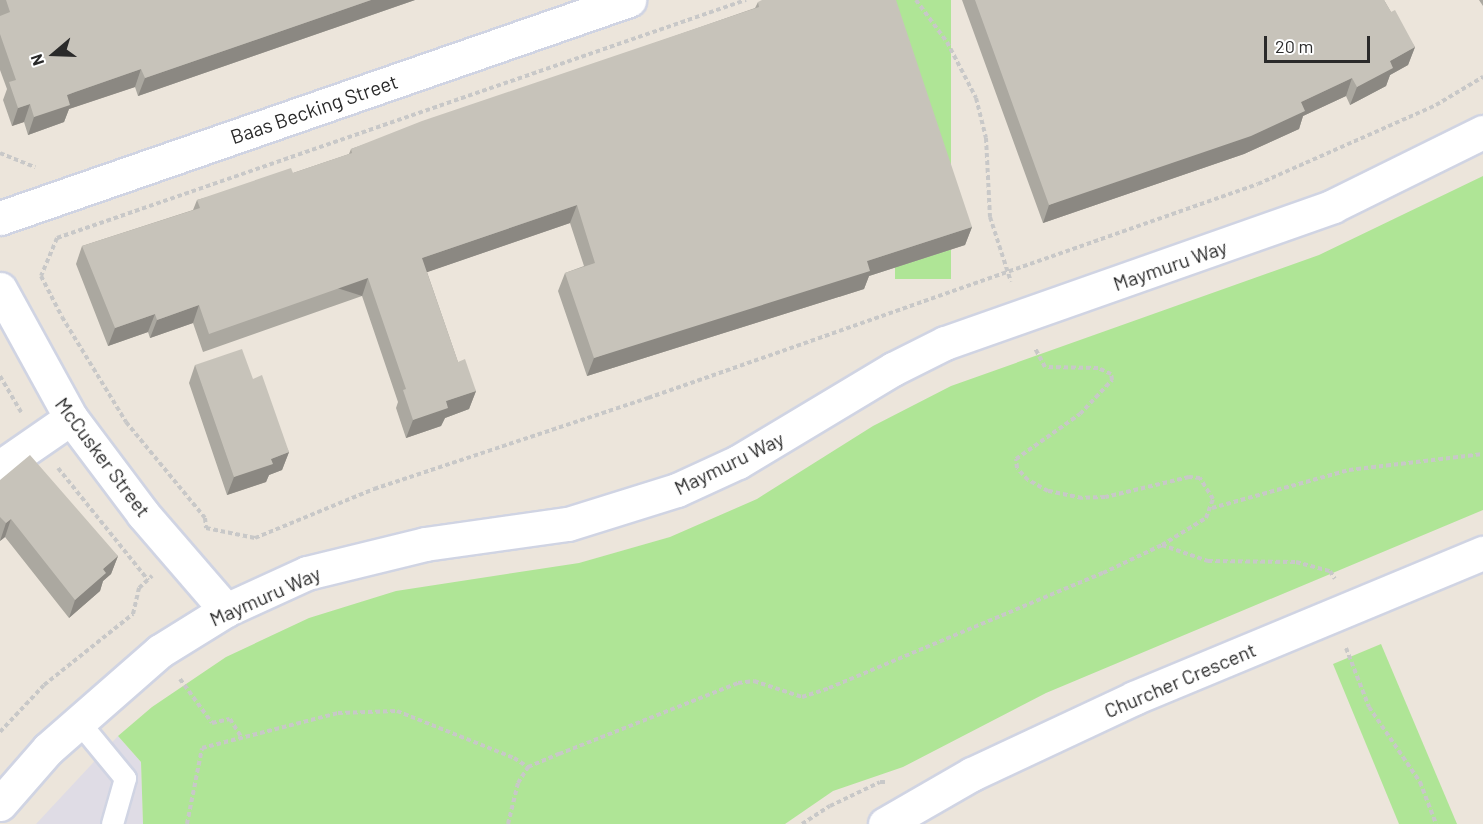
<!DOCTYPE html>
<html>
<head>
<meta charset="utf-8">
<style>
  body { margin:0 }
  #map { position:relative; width:1483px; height:824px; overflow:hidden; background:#ece5db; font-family:Barlow,sans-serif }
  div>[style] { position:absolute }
  .industrial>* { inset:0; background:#dfdce5 }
  .green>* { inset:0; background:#afe596; transform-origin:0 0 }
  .path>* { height:4px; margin-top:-2px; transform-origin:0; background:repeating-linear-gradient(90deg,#c8c8c8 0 4.5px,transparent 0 7.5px) }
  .roads { filter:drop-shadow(2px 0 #d0d4e3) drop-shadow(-2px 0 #d0d4e3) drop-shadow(0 2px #d0d4e3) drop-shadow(0 -2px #d0d4e3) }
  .service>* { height:21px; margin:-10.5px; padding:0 10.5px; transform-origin:10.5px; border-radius:10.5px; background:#fff }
  .minor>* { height:33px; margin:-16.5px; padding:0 16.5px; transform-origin:16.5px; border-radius:16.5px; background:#fff }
  .tertiary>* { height:33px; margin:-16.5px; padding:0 16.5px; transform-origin:16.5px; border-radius:16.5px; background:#fff }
  .wall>* { inset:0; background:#aba8a0 }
  .shaded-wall>* { inset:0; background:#8b8882; transform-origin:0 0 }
  .building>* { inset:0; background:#c7c3ba }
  span { translate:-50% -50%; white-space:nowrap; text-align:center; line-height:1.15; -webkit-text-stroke:5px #fff; paint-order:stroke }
  .street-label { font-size:20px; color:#2a2a2a }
  .north { position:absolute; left:24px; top:24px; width:60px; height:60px; -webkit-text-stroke:4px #fff; paint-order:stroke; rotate:251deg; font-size:16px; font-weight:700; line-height:24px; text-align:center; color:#2a2a2a }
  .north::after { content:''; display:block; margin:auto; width:21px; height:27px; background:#2a2a2a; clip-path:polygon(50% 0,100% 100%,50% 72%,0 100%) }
  .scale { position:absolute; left:1264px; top:36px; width:106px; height:27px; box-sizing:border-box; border:3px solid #2a2a2a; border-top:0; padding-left:8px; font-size:18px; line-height:21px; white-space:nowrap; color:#2a2a2a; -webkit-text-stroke:4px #fff; paint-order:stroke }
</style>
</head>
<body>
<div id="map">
  <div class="industrial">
    <i style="clip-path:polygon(118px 736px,141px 762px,143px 824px,36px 824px)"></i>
  </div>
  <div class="green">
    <i style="left:895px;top:0;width:56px;height:279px"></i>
    <i style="clip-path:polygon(1483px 176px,1483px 510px,1046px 693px,903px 767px,833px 791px,785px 824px,143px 824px,141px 762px,118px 736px,152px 707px,226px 657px,309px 618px,396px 591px,579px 563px,670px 537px,757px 499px,873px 426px,951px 386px,1319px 255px)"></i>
    <i style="clip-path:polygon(1381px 644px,1457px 824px,1399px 824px,1333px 664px)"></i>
  </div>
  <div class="path">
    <i style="left:916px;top:0;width:52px;rotate:53.6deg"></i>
    <i style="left:947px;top:42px;width:63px;rotate:62.6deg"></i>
    <i style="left:976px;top:98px;width:41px;rotate:76deg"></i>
    <i style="left:986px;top:138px;width:79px;rotate:87.1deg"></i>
    <i style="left:990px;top:217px;width:68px;rotate:72.1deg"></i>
    <i style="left:0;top:153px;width:38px;rotate:22deg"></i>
    <i style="left:57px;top:238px;width:729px;rotate:-19.06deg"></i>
    <i style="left:57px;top:238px;width:41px;rotate:112.8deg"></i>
    <i style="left:41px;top:276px;width:46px;rotate:62.9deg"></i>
    <i style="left:62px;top:317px;width:123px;rotate:58.6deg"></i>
    <i style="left:126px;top:422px;width:124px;rotate:50.5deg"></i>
    <i style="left:205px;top:518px;width:10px;rotate:84deg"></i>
    <i style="left:0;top:376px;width:42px;rotate:59.7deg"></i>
    <i style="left:58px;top:468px;width:144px;rotate:51.2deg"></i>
    <i style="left:1212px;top:508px;width:142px;rotate:-15.5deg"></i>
    <i style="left:1349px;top:470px;width:135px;rotate:-6.8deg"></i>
    <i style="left:206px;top:528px;width:50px;rotate:11.5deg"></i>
    <i style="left:255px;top:538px;width:129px;rotate:-22.4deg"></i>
    <i style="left:374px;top:489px;width:289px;rotate:-18.4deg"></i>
    <i style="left:648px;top:398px;width:646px;rotate:-19.33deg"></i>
    <i style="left:1258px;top:184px;width:195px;rotate:-23.9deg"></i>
    <i style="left:1436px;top:105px;width:55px;rotate:-30.8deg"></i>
    <i style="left:1162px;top:545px;width:49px;rotate:19.2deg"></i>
    <i style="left:1208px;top:561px;width:88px;rotate:0.7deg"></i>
    <i style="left:1296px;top:562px;width:35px;rotate:15deg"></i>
    <i style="left:1330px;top:571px;width:9px;rotate:58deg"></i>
    <i style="left:1346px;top:648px;width:63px;rotate:68.7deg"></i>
    <i style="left:1369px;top:707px;width:91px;rotate:55.8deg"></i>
    <i style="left:1420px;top:782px;width:45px;rotate:69.1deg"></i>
    <i style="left:180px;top:679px;width:54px;rotate:54deg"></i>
    <i style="left:212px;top:723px;width:18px;rotate:-13deg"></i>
    <i style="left:230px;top:719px;width:22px;rotate:58deg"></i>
    <i style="left:0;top:732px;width:64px;rotate:-46.9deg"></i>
    <i style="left:44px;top:685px;width:114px;rotate:-38.6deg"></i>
    <i style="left:133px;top:614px;width:27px;rotate:-77deg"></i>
    <i style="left:139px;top:588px;width:18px;rotate:-43deg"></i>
    <i style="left:187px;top:824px;width:77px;rotate:-78.8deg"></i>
    <i style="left:202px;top:748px;width:140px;rotate:-14.4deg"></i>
    <i style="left:338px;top:713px;width:59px;rotate:-1.9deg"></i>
    <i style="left:397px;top:711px;width:126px;rotate:21.9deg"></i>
    <i style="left:514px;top:758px;width:17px;rotate:33deg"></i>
    <i style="left:508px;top:824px;width:42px;rotate:-76.3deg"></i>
    <i style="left:518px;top:783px;width:19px;rotate:-58deg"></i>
    <i style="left:528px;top:767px;width:34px;rotate:-23deg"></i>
    <i style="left:559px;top:754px;width:193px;rotate:-21.6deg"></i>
    <i style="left:738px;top:683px;width:16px;rotate:-7deg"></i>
    <i style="left:754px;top:681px;width:51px;rotate:18.4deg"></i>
    <i style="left:802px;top:697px;width:28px;rotate:-18deg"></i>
    <i style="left:829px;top:688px;width:297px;rotate:-22.8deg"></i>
    <i style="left:1103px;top:573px;width:65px;rotate:-25.4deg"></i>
    <i style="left:1162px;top:545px;width:52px;rotate:-31.5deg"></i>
    <i style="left:1206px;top:518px;width:20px;rotate:-70deg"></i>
    <i style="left:1213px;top:499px;width:25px;rotate:-122deg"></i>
    <i style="left:1200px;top:478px;width:11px;rotate:-175deg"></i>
    <i style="left:1189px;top:477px;width:86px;rotate:166.6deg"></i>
    <i style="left:1105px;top:497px;width:23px;rotate:178deg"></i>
    <i style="left:1082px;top:498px;width:35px;rotate:-168deg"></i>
    <i style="left:1048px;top:491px;width:23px;rotate:-151deg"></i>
    <i style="left:1028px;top:480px;width:16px;rotate:-133deg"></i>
    <i style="left:1017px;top:468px;width:9px;rotate:-96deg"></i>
    <i style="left:1016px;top:459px;width:78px;rotate:-35.1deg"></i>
    <i style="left:1080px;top:414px;width:47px;rotate:-46.7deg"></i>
    <i style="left:1112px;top:380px;width:6px;rotate:-99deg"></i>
    <i style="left:1111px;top:374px;width:14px;rotate:-155deg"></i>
    <i style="left:1098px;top:368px;width:53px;rotate:-178.9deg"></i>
    <i style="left:1045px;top:367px;width:21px;rotate:-118deg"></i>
    <i style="left:802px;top:824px;width:33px;rotate:-33deg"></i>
    <i style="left:830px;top:806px;width:55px;rotate:-25.6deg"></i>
    <i style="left:880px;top:782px;width:6px"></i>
  </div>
  <div class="roads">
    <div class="service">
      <i style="left:78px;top:721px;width:74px;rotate:50.5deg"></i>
      <i style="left:125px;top:778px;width:48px;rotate:105.8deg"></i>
    </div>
    <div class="minor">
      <i style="left:0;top:218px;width:666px;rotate:-19.12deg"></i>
      <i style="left:0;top:289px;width:147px;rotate:61.2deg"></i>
      <i style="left:71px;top:418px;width:120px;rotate:53.1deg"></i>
      <i style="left:143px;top:514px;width:127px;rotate:49.2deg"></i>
      <i style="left:0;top:467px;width:86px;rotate:-34.6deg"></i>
      <i style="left:885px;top:824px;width:100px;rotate:-29.9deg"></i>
      <i style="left:972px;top:774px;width:179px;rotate:-25.1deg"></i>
      <i style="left:1134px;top:698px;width:378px;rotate:-22.6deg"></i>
    </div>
    <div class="tertiary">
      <i style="left:0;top:804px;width:73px;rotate:-48.9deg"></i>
      <i style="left:48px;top:749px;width:149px;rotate:-41.2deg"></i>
      <i style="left:160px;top:651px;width:78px;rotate:-31.8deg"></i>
      <i style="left:226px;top:610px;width:89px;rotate:-24.6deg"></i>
      <i style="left:307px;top:573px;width:122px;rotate:-13.8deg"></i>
      <i style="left:425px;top:544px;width:144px;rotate:-8deg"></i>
      <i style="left:568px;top:524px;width:114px;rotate:-17.3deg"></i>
      <i style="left:677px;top:490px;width:67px;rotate:-24.7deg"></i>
      <i style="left:738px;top:462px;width:181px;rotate:-31deg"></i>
      <i style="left:893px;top:369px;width:58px;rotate:-26.6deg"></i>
      <i style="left:945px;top:343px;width:411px;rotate:-19.4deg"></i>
      <i style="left:1333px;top:206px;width:167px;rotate:-26.3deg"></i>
    </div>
  </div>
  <div class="wall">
    <i style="clip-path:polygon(0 0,415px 0,138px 96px,135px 87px,69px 109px,64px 122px,28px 135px,24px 122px,12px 126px,3px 100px,7px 89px,0 70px)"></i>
    <i style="clip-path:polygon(962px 0,1384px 0,1391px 12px,1415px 47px,1408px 65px,1390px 75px,1386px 86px,1350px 105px,1346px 96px,1303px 116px,1299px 129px,1244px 154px,1043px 223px)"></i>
    <i style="clip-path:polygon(1479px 0,1483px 0,1483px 6px)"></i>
    <i style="clip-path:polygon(758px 2px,972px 227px,965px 245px,869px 276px,864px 289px,587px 376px,558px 291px,565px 273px,584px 266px,570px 223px,427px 272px,458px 362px,476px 391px,469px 409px,445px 418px,441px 426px,406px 438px,396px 408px,398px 402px,362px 296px,203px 352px,193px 323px,150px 338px,148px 332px,108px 346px,76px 264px,82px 246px,193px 210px,197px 200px,293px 173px,349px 154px,351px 149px,755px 8px)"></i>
    <i style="clip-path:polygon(195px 365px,253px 379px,289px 452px,282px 470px,269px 475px,266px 482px,227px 495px,189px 383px)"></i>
    <i style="clip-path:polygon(0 480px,118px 556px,111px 574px,103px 581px,100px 591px,69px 618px,5px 537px,0 541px)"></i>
  </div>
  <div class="shaded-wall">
    <i style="clip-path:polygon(371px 0,415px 0,138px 96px,145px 78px)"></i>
    <i style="clip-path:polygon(1415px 47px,1408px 65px,1390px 75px,1386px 86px,1350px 105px,1357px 87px,1390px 61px)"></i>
    <i style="clip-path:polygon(141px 69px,135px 87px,69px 109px,64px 122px,28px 135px,34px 117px,67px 95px,75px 92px)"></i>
    <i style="clip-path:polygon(1352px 78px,1346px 96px,1303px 116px,1299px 129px,1244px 154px,1043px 223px,1049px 205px,1301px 102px)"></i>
    <i style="clip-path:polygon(30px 104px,24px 122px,12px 126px,18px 108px)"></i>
    <i style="clip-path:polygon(577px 205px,570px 223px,416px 276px,422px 258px)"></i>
    <i style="clip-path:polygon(972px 227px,965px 245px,869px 276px,864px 289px,587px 376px,594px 358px,867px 261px)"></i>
    <i style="left:368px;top:278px;width:19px;height:169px;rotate:108deg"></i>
    <i style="clip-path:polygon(199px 305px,193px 323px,150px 338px,157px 320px)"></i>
    <i style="clip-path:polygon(155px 314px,148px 332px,108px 346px,115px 328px)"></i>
    <i style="clip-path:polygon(476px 391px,469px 409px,445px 418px,441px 426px,406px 438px,413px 420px,446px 401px)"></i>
    <i style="clip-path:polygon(289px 452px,282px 470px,269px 475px,266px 482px,227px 495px,234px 477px,271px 459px)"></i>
    <i style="clip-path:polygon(11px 519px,5px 537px,0 541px,6px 523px)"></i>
    <i style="clip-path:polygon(118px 556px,111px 574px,103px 581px,100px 591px,69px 618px,75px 600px,103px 569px)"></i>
  </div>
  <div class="building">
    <i style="clip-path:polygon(6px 0,371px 0,145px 78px,141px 69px,75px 92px,67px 95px,70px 105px,34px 117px,30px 104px,18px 108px,9px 82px,16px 80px,0 34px,0 16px,10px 12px)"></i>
    <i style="clip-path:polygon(762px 0,896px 0,972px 227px,867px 261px,870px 271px,594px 358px,565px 273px,595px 263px,577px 205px,422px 258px,458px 362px,465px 359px,476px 391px,446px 401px,448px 408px,413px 420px,403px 390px,406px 389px,368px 278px,209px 334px,199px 305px,157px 320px,155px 314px,115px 328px,82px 246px,200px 208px,197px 200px,291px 168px,293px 173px,352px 153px,351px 149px,422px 121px,759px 7px,758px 2px)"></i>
    <i style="clip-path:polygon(975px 0,1384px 0,1391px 12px,1395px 10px,1415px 47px,1390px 61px,1393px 68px,1357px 87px,1352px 78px,1301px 102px,1305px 111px,1251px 136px,1049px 205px)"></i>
    <i style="clip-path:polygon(242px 349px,253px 379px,262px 375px,289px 452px,271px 459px,273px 464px,234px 477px,195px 365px)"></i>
    <i style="clip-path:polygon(30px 455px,118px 556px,103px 569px,106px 573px,75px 600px,11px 519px,6px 523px,0 517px,0 480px)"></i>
  </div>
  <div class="street-label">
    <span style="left:314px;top:109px;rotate:-19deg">Baas Becking Street</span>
    <span style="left:1170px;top:265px;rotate:-19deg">Maymuru Way</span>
    <span style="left:103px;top:457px;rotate:53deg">McCusker Street</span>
    <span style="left:729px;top:463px;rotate:-26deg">Maymuru Way</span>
    <span style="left:265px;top:596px;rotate:-24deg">Maymuru Way</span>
    <span style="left:1180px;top:680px;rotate:-23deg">Churcher Crescent</span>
  </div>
  <div class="north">N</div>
  <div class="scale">20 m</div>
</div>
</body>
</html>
